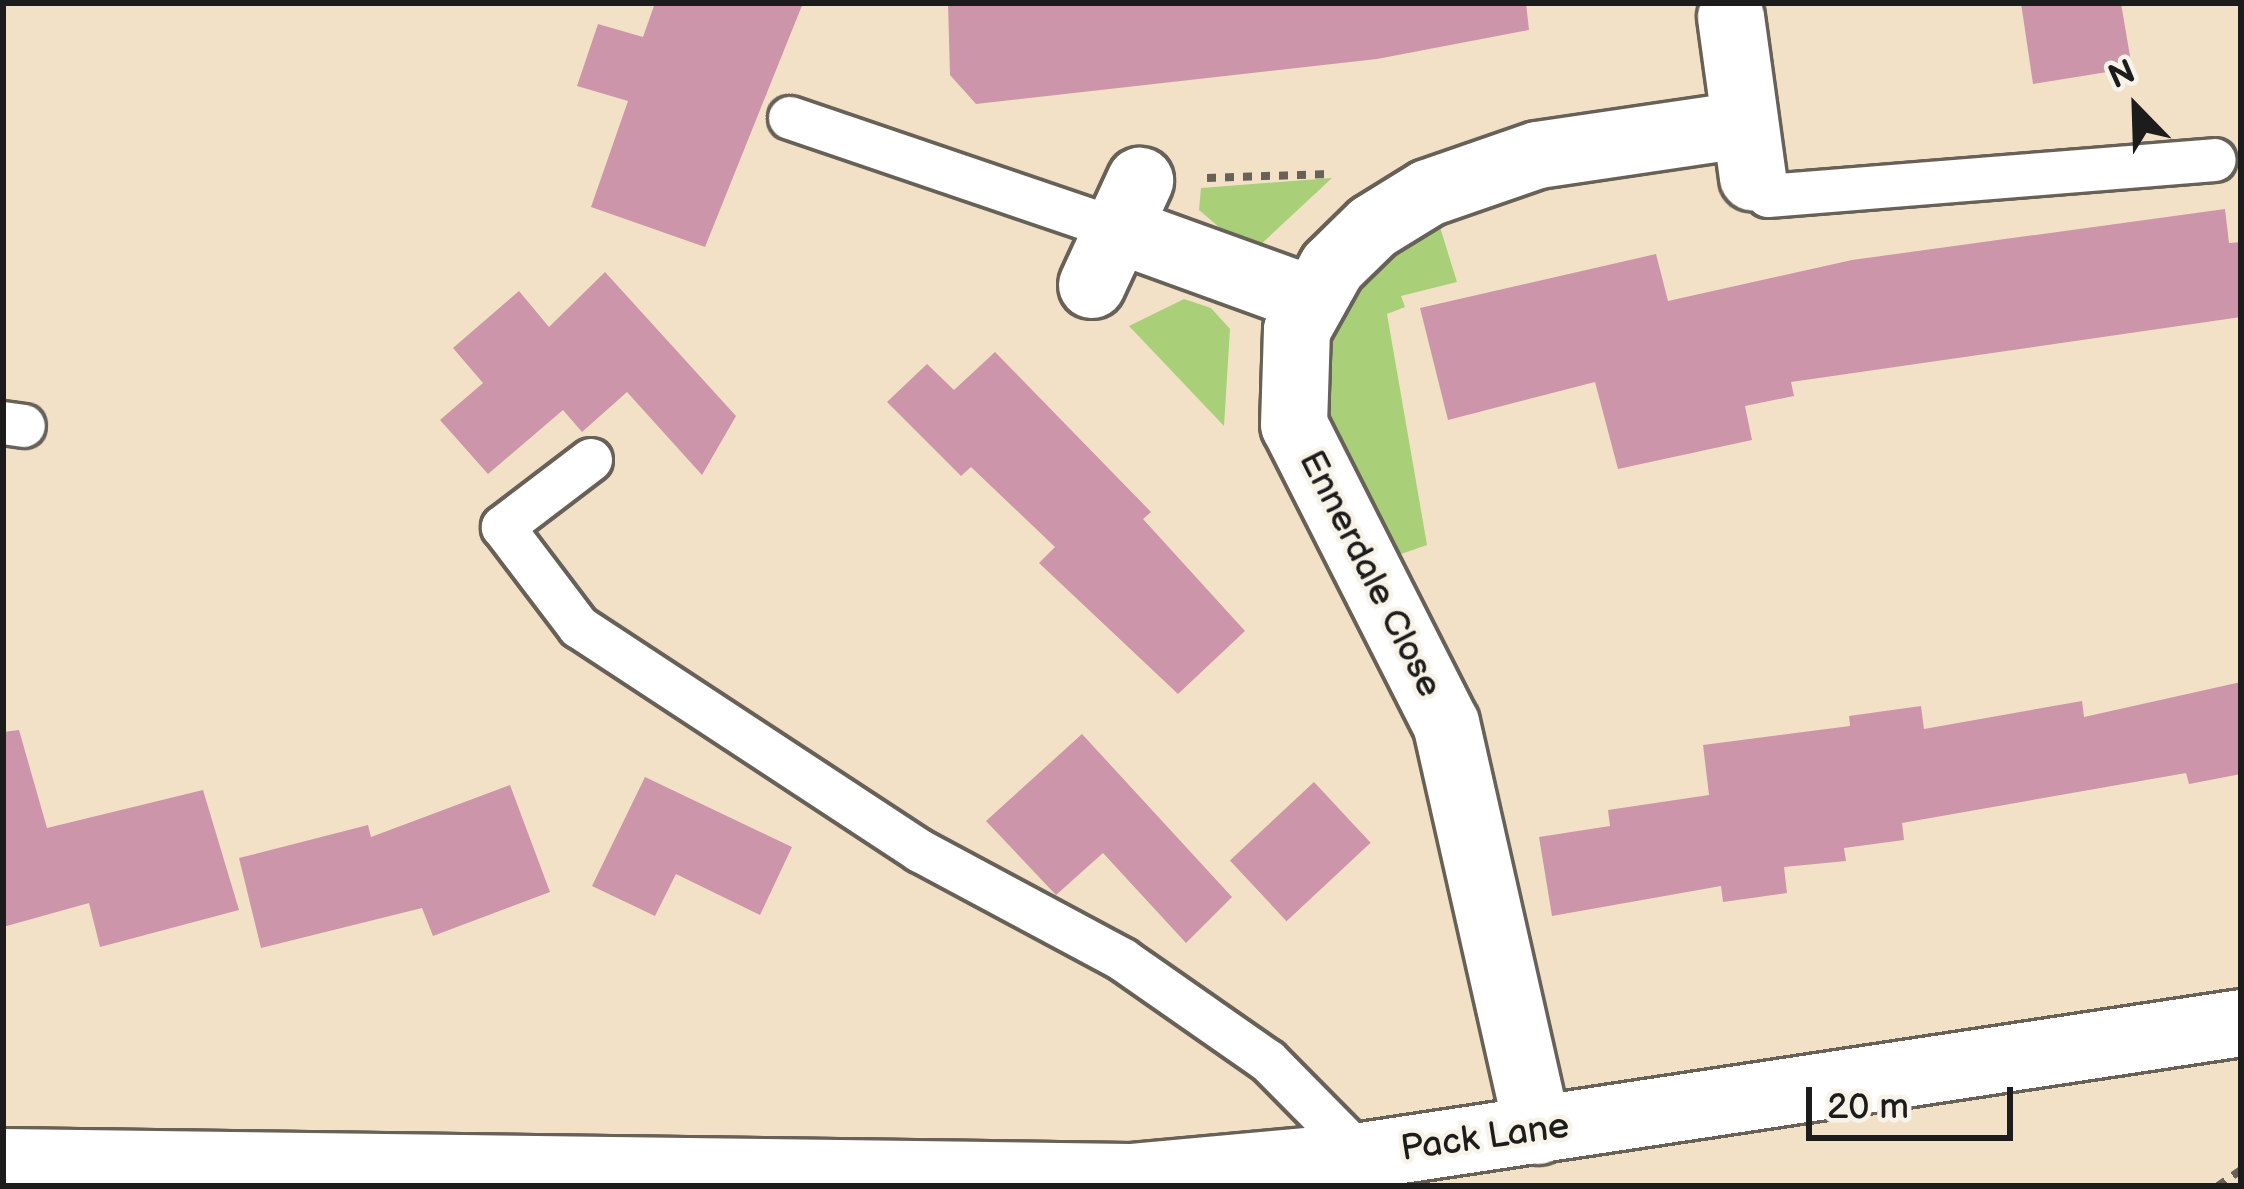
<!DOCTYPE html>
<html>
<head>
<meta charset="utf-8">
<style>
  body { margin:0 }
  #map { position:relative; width:2244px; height:1189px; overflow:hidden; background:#f3e1c7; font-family:"Balsamiq Sans",sans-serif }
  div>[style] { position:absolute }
  .green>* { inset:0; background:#a9cf79 }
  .building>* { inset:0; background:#cd95a9; transform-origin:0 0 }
  .path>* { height:8px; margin-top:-4px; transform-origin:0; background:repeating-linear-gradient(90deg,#676158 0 9px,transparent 0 18px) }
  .roads { filter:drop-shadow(3px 0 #676158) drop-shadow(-3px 0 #676158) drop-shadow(0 3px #676158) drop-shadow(0 -3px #676158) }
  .lane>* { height:42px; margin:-21px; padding:0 21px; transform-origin:21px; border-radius:21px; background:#fff }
  .street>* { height:66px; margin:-33px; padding:0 33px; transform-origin:33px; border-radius:33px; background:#fff }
  .secondary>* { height:66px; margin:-33px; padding:0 33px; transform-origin:33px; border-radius:33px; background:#fff }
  span { translate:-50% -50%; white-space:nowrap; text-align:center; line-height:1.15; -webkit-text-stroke:9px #f7f3e8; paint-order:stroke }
  .street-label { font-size:36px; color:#1c1c1c }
  .frame { position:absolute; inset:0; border:6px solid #1c1c1c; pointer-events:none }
  .north { position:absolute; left:2076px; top:48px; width:120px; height:120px; -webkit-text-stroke:9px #f7f3e8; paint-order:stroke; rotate:337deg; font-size:33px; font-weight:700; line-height:48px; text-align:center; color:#1c1c1c }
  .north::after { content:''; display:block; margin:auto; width:42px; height:54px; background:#1c1c1c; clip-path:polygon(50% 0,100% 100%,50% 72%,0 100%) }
  .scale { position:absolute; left:1806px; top:1087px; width:207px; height:54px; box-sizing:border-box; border:6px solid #1c1c1c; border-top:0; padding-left:15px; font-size:36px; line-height:42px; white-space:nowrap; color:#1c1c1c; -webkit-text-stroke:9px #f7f3e8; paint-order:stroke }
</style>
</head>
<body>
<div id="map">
  <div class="green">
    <i style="clip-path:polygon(1332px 178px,1258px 247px,1233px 239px,1199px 210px,1201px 188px)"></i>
    <i style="clip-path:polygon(1435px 211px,1457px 282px,1401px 296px,1405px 307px,1387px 314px,1427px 545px,1378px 562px,1306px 430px,1315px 323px)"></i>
    <i style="clip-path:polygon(1184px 299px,1211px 308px,1230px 329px,1224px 426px,1129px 326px)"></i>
  </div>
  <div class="building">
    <i style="clip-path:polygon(655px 3px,803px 3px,705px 247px,591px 207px,628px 101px,577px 86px,598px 24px,643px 37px)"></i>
    <i style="clip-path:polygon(948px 3px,1526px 3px,1529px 30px,1377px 59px,976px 104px,950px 75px)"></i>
    <i style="clip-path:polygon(2021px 3px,2121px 3px,2132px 68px,2033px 84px)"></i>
    <i style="clip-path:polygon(2225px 209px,2229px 243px,2241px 242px,2241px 317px,1791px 382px,1794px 396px,1745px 406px,1752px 440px,1618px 469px,1595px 382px,1448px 420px,1420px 308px,1656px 254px,1668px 301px,1852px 260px)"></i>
    <i style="clip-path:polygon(605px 272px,736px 416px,702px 475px,627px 392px,582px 432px,563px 410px,488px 474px,440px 420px,483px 383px,453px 348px,519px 291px,549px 327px)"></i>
    <i style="clip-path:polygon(995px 352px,1151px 512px,1143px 519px,1245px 631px,1178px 694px,1039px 563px,1055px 547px,971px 467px,961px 476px,887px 402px,927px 364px,954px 390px)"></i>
    <i style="clip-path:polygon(2241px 682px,2241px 774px,2189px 784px,2186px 773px,1902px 823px,1904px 840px,1844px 848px,1846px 861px,1784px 867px,1787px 893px,1723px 902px,1721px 886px,1552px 916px,1539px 837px,1610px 826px,1608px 810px,1709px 795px,1703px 745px,1850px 726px,1849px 716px,1921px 706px,1924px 729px,2082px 701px,2084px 717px)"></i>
    <i style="clip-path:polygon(19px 730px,47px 828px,203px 790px,239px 910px,100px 947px,89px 903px,3px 927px,3px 732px)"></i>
    <i style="clip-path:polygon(1082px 734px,1232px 897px,1186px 943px,1103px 853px,1056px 895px,986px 821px)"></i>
    <i style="clip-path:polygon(645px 777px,792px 847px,760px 915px,676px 874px,655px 916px,592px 886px)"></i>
    <i style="left:1314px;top:782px;width:83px;height:115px;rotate:47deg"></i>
    <i style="clip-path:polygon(510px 785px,550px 892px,433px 936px,422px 908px,261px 948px,239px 858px,368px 825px,371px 837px)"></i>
  </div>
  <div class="path">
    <i style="left:1207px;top:178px;width:123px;rotate:-1.9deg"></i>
    <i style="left:2218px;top:1186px;width:28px;rotate:-35deg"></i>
  </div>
  <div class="roads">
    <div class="lane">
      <i style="left:790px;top:118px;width:348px;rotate:18.8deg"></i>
      <i style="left:1753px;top:178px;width:23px;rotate:50deg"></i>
      <i style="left:1768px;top:196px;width:448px;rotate:-4.6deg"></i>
      <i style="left:3px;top:423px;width:21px;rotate:8deg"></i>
      <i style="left:591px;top:460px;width:111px;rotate:142.7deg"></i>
      <i style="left:503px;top:527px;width:126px;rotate:52.8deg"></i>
      <i style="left:579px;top:627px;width:408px;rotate:33.3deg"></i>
      <i style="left:920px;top:851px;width:230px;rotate:28.2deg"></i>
      <i style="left:1123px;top:960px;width:177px;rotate:34.9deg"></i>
      <i style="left:1268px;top:1061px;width:134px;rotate:45.3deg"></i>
    </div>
    <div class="street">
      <i style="left:1731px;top:17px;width:162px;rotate:82.2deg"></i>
      <i style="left:1119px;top:230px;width:203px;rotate:19.9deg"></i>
      <i style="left:1092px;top:285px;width:115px;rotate:-65.2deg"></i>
      <i style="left:1538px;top:1131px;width:417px;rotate:-102.7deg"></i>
      <i style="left:1446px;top:724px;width:335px;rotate:-116.9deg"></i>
      <i style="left:1294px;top:425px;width:95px;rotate:-88.2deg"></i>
      <i style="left:1297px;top:330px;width:72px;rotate:-60.9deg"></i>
      <i style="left:1332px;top:267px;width:57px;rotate:-44.3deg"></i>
      <i style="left:1373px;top:227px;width:65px;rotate:-31.7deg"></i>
      <i style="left:1428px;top:193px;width:116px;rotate:-19.1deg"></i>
      <i style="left:1538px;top:155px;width:205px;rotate:-8.4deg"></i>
    </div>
    <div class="secondary">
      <i style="left:3px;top:1162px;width:1127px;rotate:0.76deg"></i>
      <i style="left:1130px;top:1177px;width:233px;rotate:-5.2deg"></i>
      <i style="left:1362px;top:1156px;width:889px;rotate:-8.6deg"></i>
    </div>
  </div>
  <div class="street-label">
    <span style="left:1370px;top:574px;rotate:63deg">Ennerdale Close</span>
    <span style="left:1485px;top:1138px;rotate:-8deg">Pack Lane</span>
  </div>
  <div class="frame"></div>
  <div class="north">N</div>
  <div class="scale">20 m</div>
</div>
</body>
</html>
